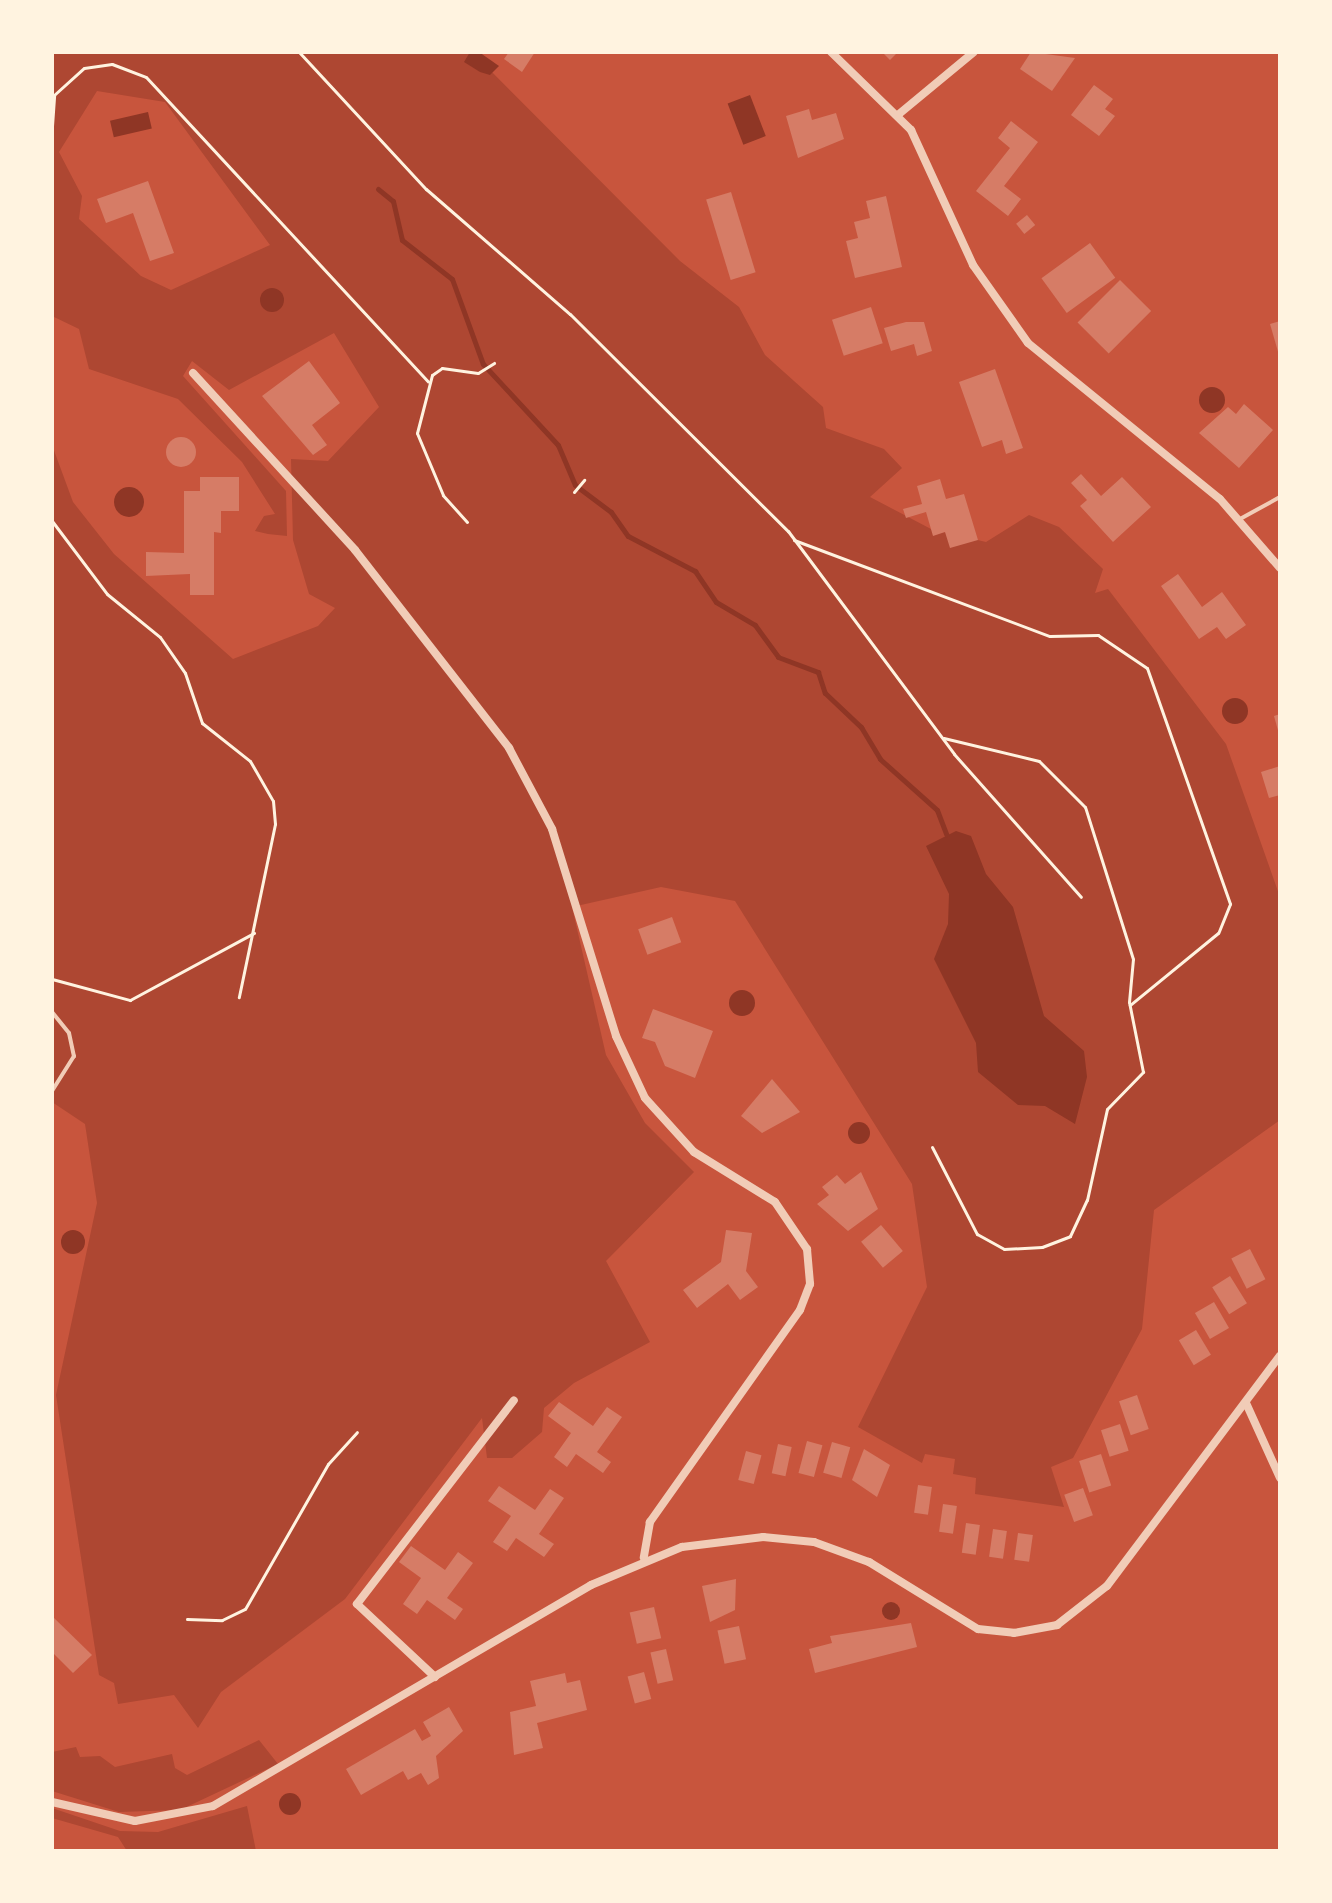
<!DOCTYPE html>
<html>
<head>
<meta charset="utf-8">
<style>
  body { margin:0 }
  #map { position:relative; width:1332px; height:1903px; overflow:hidden; background:#c8553d; font-family:"Source Sans 3",sans-serif }
  div>[style] { position:absolute }
  .green>* { inset:0; background:#ae4732 }
  .water>* { inset:0; background:#8f3625; transform-origin:0 0 }
  .round { border-radius:50% }
  .stream>* { height:5px; margin:-2.5px; padding:0 2.5px; transform-origin:2.5px; border-radius:2.5px; background:#8f3625 }
  .building>* { inset:0; background:#d67c66; transform-origin:0 0 }
  .path>* { height:3px; margin:-1.5px; padding:0 1.5px; transform-origin:1.5px; border-radius:1.5px; background:#fff3e0 }
  .service>* { height:4px; margin:-2px; padding:0 2px; transform-origin:2px; border-radius:2px; background:#f1ccb7 }
  .minor>* { height:8px; margin:-4px; padding:0 4px; transform-origin:4px; border-radius:4px; background:#f1ccb7 }
  span { translate:-50% -50%; white-space:nowrap; text-align:center; line-height:1.15; -webkit-text-stroke:8px #fff3e0; paint-order:stroke }
  .frame { position:absolute; inset:0; border:54px solid #fff3e0; pointer-events:none }
</style>
</head>
<body>
<div id="map">
  <div class="green">
    <i style="clip-path:polygon(evenodd,52px 52px,472px 52px,680px 261px,739px 307px,765px 355px,823px 407px,826px 428px,884px 449px,902px 468px,870px 497px,931px 529px,986px 542px,1029px 515px,1059px 527px,1103px 569px,1095px 593px,1108px 589px,1226px 744px,1280px 897px,1280px 1120px,1154px 1210px,1142px 1329px,1073px 1458px,1051px 1467px,1064px 1507px,975px 1494px,976px 1478px,953px 1474px,955px 1459px,925px 1454px,922px 1463px,858px 1427px,927px 1287px,912px 1184px,735px 901px,661px 887px,572px 907px,606px 1055px,645px 1123px,694px 1172px,606px 1261px,650px 1342px,574px 1383px,544px 1408px,542px 1432px,512px 1458px,487px 1458px,482px 1418px,345px 1599px,221px 1692px,198px 1728px,174px 1695px,118px 1704px,114px 1683px,99px 1675px,56px 1395px,97px 1203px,85px 1124px,52px 1102px,52px 445px,73px 502px,114px 554px,233px 659px,318px 626px,335px 608px,309px 594px,293px 540px,291px 459px,328px 461px,379px 407px,334px 333px,229px 390px,192px 361px,183px 376px,286px 491px,287px 536px,268px 534px,255px 531px,264px 516px,275px 514px,242px 462px,178px 399px,89px 369px,79px 329px,52px 316px,52px 52px,97px 91px,165px 102px,270px 245px,171px 290px,141px 276px,79px 219px,82px 196px,59px 152px,97px 91px)"></i>
    <i style="clip-path:polygon(259px 1740px,278px 1764px,180px 1810px,119px 1812px,52px 1791px,52px 1752px,76px 1747px,80px 1757px,100px 1756px,115px 1767px,172px 1754px,175px 1768px,187px 1775px)"></i>
    <i style="clip-path:polygon(247px 1806px,256px 1851px,127px 1851px,118px 1837px,52px 1818px,52px 1808px,120px 1831px,158px 1832px)"></i>
  </div>
  <div class="water">
    <i style="clip-path:polygon(470px 52px,479px 52px,499px 66px,490px 75px,480px 72px,464px 62px)"></i>
    <i style="left:750px;top:95px;width:44px;height:24px;rotate:69deg"></i>
    <i style="left:148px;top:112px;width:17px;height:39px;rotate:77deg"></i>
    <i class="round" style="left:260px;top:288px;width:24px;height:24px"></i>
    <i class="round" style="left:1199px;top:387px;width:26px;height:26px"></i>
    <i class="round" style="left:114px;top:487px;width:30px;height:30px"></i>
    <i class="round" style="left:1222px;top:698px;width:26px;height:26px"></i>
    <i style="clip-path:polygon(956px 831px,971px 836px,986px 874px,1013px 907px,1044px 1016px,1084px 1051px,1087px 1077px,1075px 1124px,1045px 1106px,1018px 1105px,978px 1072px,976px 1043px,934px 959px,948px 924px,949px 894px,926px 846px)"></i>
    <i class="round" style="left:729px;top:990px;width:26px;height:26px"></i>
    <i class="round" style="left:848px;top:1122px;width:22px;height:22px"></i>
    <i class="round" style="left:61px;top:1230px;width:24px;height:24px"></i>
    <i class="round" style="left:882px;top:1602px;width:18px;height:18px"></i>
    <i class="round" style="left:279px;top:1793px;width:22px;height:22px"></i>
  </div>
  <div class="stream">
    <i style="left:378px;top:189px;width:19px;rotate:39deg"></i>
    <i style="left:393px;top:201px;width:40px;rotate:77deg"></i>
    <i style="left:402px;top:240px;width:63px;rotate:38deg"></i>
    <i style="left:452px;top:279px;width:90px;rotate:70deg"></i>
    <i style="left:483px;top:364px;width:110px;rotate:47.2deg"></i>
    <i style="left:558px;top:445px;width:43px;rotate:67deg"></i>
    <i style="left:575px;top:485px;width:45px;rotate:36.9deg"></i>
    <i style="left:611px;top:512px;width:29px;rotate:55deg"></i>
    <i style="left:628px;top:536px;width:76px;rotate:27.6deg"></i>
    <i style="left:695px;top:571px;width:37px;rotate:56deg"></i>
    <i style="left:716px;top:602px;width:45px;rotate:30.5deg"></i>
    <i style="left:755px;top:625px;width:39px;rotate:54deg"></i>
    <i style="left:778px;top:657px;width:43px;rotate:20.6deg"></i>
    <i style="left:818px;top:672px;width:22px;rotate:72deg"></i>
    <i style="left:825px;top:693px;width:50px;rotate:43.4deg"></i>
    <i style="left:861px;top:727px;width:37px;rotate:59deg"></i>
    <i style="left:880px;top:759px;width:76px;rotate:41.8deg"></i>
    <i style="left:937px;top:810px;width:26px;rotate:69deg"></i>
  </div>
  <div class="building">
    <i style="clip-path:polygon(509px 52px,535px 52px,522px 72px,504px 59px)"></i>
    <i style="clip-path:polygon(882px 52px,898px 52px,890px 60px)"></i>
    <i style="clip-path:polygon(1031px 52px,1075px 58px,1052px 91px,1020px 69px)"></i>
    <i style="clip-path:polygon(1094px 85px,1113px 99px,1105px 109px,1115px 116px,1099px 136px,1071px 115px)"></i>
    <i style="clip-path:polygon(809px 109px,812px 120px,836px 113px,844px 139px,798px 158px,786px 116px)"></i>
    <i style="clip-path:polygon(1011px 121px,1038px 142px,1004px 186px,1021px 199px,1008px 216px,976px 191px,1010px 148px,998px 138px)"></i>
    <i style="clip-path:polygon(148px 181px,174px 253px,150px 261px,133px 213px,106px 223px,97px 199px)"></i>
    <i style="left:731px;top:192px;width:84px;height:26px;rotate:73deg"></i>
    <i style="clip-path:polygon(886px 196px,902px 267px,855px 278px,846px 241px,858px 238px,854px 222px,870px 218px,866px 201px)"></i>
    <i style="left:1027px;top:215px;width:13px;height:14px;rotate:51deg"></i>
    <i style="left:1090px;top:243px;width:43px;height:60px;rotate:54deg"></i>
    <i style="left:1120px;top:280px;width:44px;height:60px;rotate:45deg"></i>
    <i style="left:871px;top:307px;width:38px;height:41px;rotate:72deg"></i>
    <i style="clip-path:polygon(1280px 321px,1280px 355px,1279px 355px,1270px 324px)"></i>
    <i style="clip-path:polygon(906px 322px,924px 322px,932px 351px,917px 356px,914px 344px,891px 351px,884px 328px)"></i>
    <i style="clip-path:polygon(309px 361px,340px 403px,312px 425px,327px 445px,313px 455px,262px 396px)"></i>
    <i style="clip-path:polygon(995px 369px,1023px 448px,1006px 454px,1002px 440px,982px 447px,959px 382px)"></i>
    <i style="clip-path:polygon(1244px 404px,1273px 430px,1239px 468px,1199px 433px,1228px 407px,1236px 414px)"></i>
    <i class="round" style="left:166px;top:437px;width:30px;height:30px"></i>
    <i style="clip-path:polygon(1081px 474px,1101px 496px,1122px 477px,1151px 507px,1113px 542px,1080px 506px,1087px 500px,1071px 483px)"></i>
    <i style="clip-path:polygon(200px 477px,239px 477px,239px 511px,221px 511px,221px 533px,214px 532px,214px 595px,190px 595px,190px 574px,146px 576px,146px 552px,184px 553px,184px 491px,200px 491px)"></i>
    <i style="clip-path:polygon(940px 479px,946px 499px,964px 494px,978px 540px,950px 548px,945px 532px,933px 536px,926px 512px,906px 518px,903px 509px,922px 504px,917px 486px)"></i>
    <i style="clip-path:polygon(1178px 574px,1202px 607px,1222px 592px,1246px 625px,1226px 639px,1217px 627px,1199px 639px,1161px 586px)"></i>
    <i style="clip-path:polygon(1280px 714px,1280px 733px,1279px 734px,1274px 716px)"></i>
    <i style="clip-path:polygon(1280px 766px,1280px 795px,1269px 798px,1261px 772px)"></i>
    <i style="left:672px;top:917px;width:27px;height:36px;rotate:70deg"></i>
    <i style="clip-path:polygon(653px 1009px,713px 1031px,695px 1078px,665px 1066px,655px 1042px,642px 1038px)"></i>
    <i style="clip-path:polygon(772px 1079px,800px 1112px,762px 1133px,741px 1116px)"></i>
    <i style="clip-path:polygon(861px 1172px,878px 1209px,848px 1231px,817px 1204px,829px 1195px,822px 1187px,837px 1175px,845px 1184px)"></i>
    <i style="left:881px;top:1225px;width:34px;height:26px;rotate:50deg"></i>
    <i style="clip-path:polygon(726px 1230px,752px 1233px,746px 1271px,758px 1287px,740px 1300px,728px 1284px,697px 1308px,683px 1290px,721px 1262px)"></i>
    <i style="left:1250px;top:1249px;width:34px;height:21px;rotate:63deg"></i>
    <i style="left:1230px;top:1276px;width:32px;height:21px;rotate:58deg"></i>
    <i style="left:1214px;top:1302px;width:30px;height:22px;rotate:60deg"></i>
    <i style="left:1196px;top:1330px;width:29px;height:20px;rotate:59deg"></i>
    <i style="left:1137px;top:1395px;width:36px;height:19px;rotate:71deg"></i>
    <i style="clip-path:polygon(559px 1402px,593px 1426px,607px 1407px,622px 1417px,597px 1452px,611px 1462px,603px 1473px,576px 1454px,567px 1467px,554px 1457px,571px 1433px,548px 1416px)"></i>
    <i style="left:1120px;top:1424px;width:28px;height:20px;rotate:72deg"></i>
    <i style="left:807px;top:1441px;width:16px;height:33px;rotate:15deg"></i>
    <i style="left:832px;top:1442px;width:19px;height:32px;rotate:16deg"></i>
    <i style="left:778px;top:1444px;width:14px;height:30px;rotate:12deg"></i>
    <i style="clip-path:polygon(864px 1449px,890px 1465px,877px 1497px,852px 1480px)"></i>
    <i style="left:746px;top:1451px;width:16px;height:30px;rotate:15deg"></i>
    <i style="left:1101px;top:1454px;width:33px;height:23px;rotate:72deg"></i>
    <i style="left:918px;top:1485px;width:14px;height:28px;rotate:8deg"></i>
    <i style="clip-path:polygon(499px 1486px,535px 1510px,550px 1489px,564px 1498px,539px 1534px,554px 1544px,544px 1557px,516px 1538px,507px 1551px,493px 1542px,511px 1516px,488px 1501px)"></i>
    <i style="left:1083px;top:1488px;width:29px;height:20px;rotate:70deg"></i>
    <i style="left:943px;top:1504px;width:14px;height:28px;rotate:8deg"></i>
    <i style="left:966px;top:1523px;width:14px;height:30px;rotate:8deg"></i>
    <i style="left:993px;top:1529px;width:14px;height:28px;rotate:8deg"></i>
    <i style="left:1018px;top:1533px;width:15px;height:27px;rotate:8deg"></i>
    <i style="clip-path:polygon(411px 1546px,445px 1570px,458px 1552px,473px 1563px,447px 1598px,463px 1609px,455px 1620px,427px 1600px,417px 1614px,403px 1604px,421px 1578px,399px 1562px)"></i>
    <i style="clip-path:polygon(736px 1579px,735px 1610px,710px 1622px,702px 1586px)"></i>
    <i style="left:654px;top:1607px;width:32px;height:25px;rotate:77deg"></i>
    <i style="clip-path:polygon(52px 1616px,92px 1655px,73px 1673px,52px 1652px)"></i>
    <i style="clip-path:polygon(911px 1623px,917px 1647px,815px 1673px,809px 1649px,832px 1643px,830px 1636px)"></i>
    <i style="left:739px;top:1626px;width:34px;height:22px;rotate:78deg"></i>
    <i style="left:666px;top:1649px;width:32px;height:16px;rotate:77deg"></i>
    <i style="left:644px;top:1672px;width:28px;height:17px;rotate:75deg"></i>
    <i style="clip-path:polygon(565px 1673px,567px 1683px,580px 1680px,587px 1710px,537px 1723px,543px 1748px,514px 1755px,510px 1712px,536px 1706px,530px 1681px)"></i>
    <i style="clip-path:polygon(449px 1707px,463px 1731px,436px 1756px,439px 1778px,428px 1785px,421px 1773px,408px 1780px,403px 1771px,361px 1795px,346px 1769px,415px 1729px,422px 1741px,431px 1736px,423px 1722px)"></i>
  </div>
  <div class="path">
    <i style="left:299px;top:52px;width:187px;rotate:47.2deg"></i>
    <i style="left:426px;top:189px;width:191px;rotate:41deg"></i>
    <i style="left:570px;top:314px;width:308px;rotate:44.9deg"></i>
    <i style="left:788px;top:531px;width:278px;rotate:53.3deg"></i>
    <i style="left:954px;top:754px;width:191px;rotate:48.4deg"></i>
    <i style="left:52px;top:126px;width:31px;rotate:-86deg"></i>
    <i style="left:54px;top:95px;width:40px;rotate:-42deg"></i>
    <i style="left:84px;top:68px;width:28px;rotate:-8deg"></i>
    <i style="left:112px;top:64px;width:36px;rotate:21deg"></i>
    <i style="left:146px;top:77px;width:415px;rotate:47.2deg"></i>
    <i style="left:574px;top:492px;width:16px;rotate:-50deg"></i>
    <i style="left:52px;top:521px;width:91px;rotate:53deg"></i>
    <i style="left:107px;top:594px;width:68px;rotate:39.1deg"></i>
    <i style="left:160px;top:637px;width:44px;rotate:55.2deg"></i>
    <i style="left:185px;top:673px;width:53px;rotate:71.2deg"></i>
    <i style="left:202px;top:723px;width:61px;rotate:38.4deg"></i>
    <i style="left:250px;top:761px;width:46px;rotate:60.1deg"></i>
    <i style="left:273px;top:801px;width:23px;rotate:85deg"></i>
    <i style="left:275px;top:824px;width:177px;rotate:101.8deg"></i>
    <i style="left:467px;top:522px;width:36px;rotate:-132deg"></i>
    <i style="left:443px;top:495px;width:67px;rotate:-112.8deg"></i>
    <i style="left:417px;top:433px;width:60px;rotate:-75.5deg"></i>
    <i style="left:432px;top:375px;width:12px;rotate:-35deg"></i>
    <i style="left:442px;top:368px;width:36px;rotate:8deg"></i>
    <i style="left:478px;top:373px;width:19px;rotate:-32deg"></i>
    <i style="left:794px;top:540px;width:273px;rotate:20.6deg"></i>
    <i style="left:1050px;top:636px;width:48px;rotate:-1.2deg"></i>
    <i style="left:1098px;top:635px;width:59px;rotate:34deg"></i>
    <i style="left:1147px;top:668px;width:250px;rotate:70.6deg"></i>
    <i style="left:1230px;top:904px;width:31px;rotate:112deg"></i>
    <i style="left:1218px;top:933px;width:114px;rotate:140.7deg"></i>
    <i style="left:52px;top:979px;width:81px;rotate:15.1deg"></i>
    <i style="left:130px;top:1000px;width:141px;rotate:-28.4deg"></i>
    <i style="left:932px;top:1147px;width:98px;rotate:62.7deg"></i>
    <i style="left:977px;top:1234px;width:31px;rotate:29deg"></i>
    <i style="left:1004px;top:1249px;width:38px;rotate:-3deg"></i>
    <i style="left:1042px;top:1247px;width:30px;rotate:-21deg"></i>
    <i style="left:1070px;top:1236px;width:40px;rotate:-65deg"></i>
    <i style="left:1087px;top:1200px;width:93px;rotate:-77.6deg"></i>
    <i style="left:1107px;top:1109px;width:52px;rotate:-45.8deg"></i>
    <i style="left:1143px;top:1072px;width:71px;rotate:-101.3deg"></i>
    <i style="left:1129px;top:1002px;width:43px;rotate:-84.7deg"></i>
    <i style="left:1133px;top:959px;width:159px;rotate:-107.5deg"></i>
    <i style="left:1085px;top:807px;width:65px;rotate:-135deg"></i>
    <i style="left:1039px;top:761px;width:98px;rotate:-166.4deg"></i>
    <i style="left:187px;top:1619px;width:35px;rotate:2deg"></i>
    <i style="left:222px;top:1620px;width:25px;rotate:-26deg"></i>
    <i style="left:245px;top:1609px;width:167px;rotate:-60.2deg"></i>
    <i style="left:328px;top:1464px;width:43px;rotate:-47.8deg"></i>
  </div>
  <div class="service">
    <i style="left:1240px;top:519px;width:46px;rotate:-28.8deg"></i>
    <i style="left:52px;top:1012px;width:27px;rotate:51deg"></i>
    <i style="left:69px;top:1033px;width:24px;rotate:78deg"></i>
    <i style="left:74px;top:1056px;width:41px;rotate:122.2deg"></i>
  </div>
  <div class="minor">
    <i style="left:831px;top:52px;width:112px;rotate:44.3deg"></i>
    <i style="left:911px;top:130px;width:149px;rotate:65.3deg"></i>
    <i style="left:973px;top:265px;width:95px;rotate:54.8deg"></i>
    <i style="left:1028px;top:343px;width:247px;rotate:39.1deg"></i>
    <i style="left:1220px;top:499px;width:91px;rotate:49deg"></i>
    <i style="left:899px;top:114px;width:97px;rotate:-39.6deg"></i>
    <i style="left:193px;top:373px;width:240px;rotate:47.5deg"></i>
    <i style="left:355px;top:550px;width:251px;rotate:52.1deg"></i>
    <i style="left:509px;top:748px;width:92px;rotate:62deg"></i>
    <i style="left:552px;top:829px;width:217px;rotate:72.8deg"></i>
    <i style="left:616px;top:1036px;width:68px;rotate:64.9deg"></i>
    <i style="left:645px;top:1098px;width:73px;rotate:47.8deg"></i>
    <i style="left:694px;top:1152px;width:95px;rotate:31.7deg"></i>
    <i style="left:775px;top:1202px;width:57px;rotate:55.8deg"></i>
    <i style="left:807px;top:1249px;width:35px;rotate:85deg"></i>
    <i style="left:810px;top:1284px;width:28px;rotate:111deg"></i>
    <i style="left:800px;top:1310px;width:260px;rotate:125.3deg"></i>
    <i style="left:650px;top:1522px;width:36px;rotate:100deg"></i>
    <i style="left:1246px;top:1403px;width:82px;rotate:65.6deg"></i>
    <i style="left:435px;top:1677px;width:107px;rotate:-136.9deg"></i>
    <i style="left:357px;top:1604px;width:257px;rotate:-52.4deg"></i>
    <i style="left:52px;top:1802px;width:85px;rotate:12.9deg"></i>
    <i style="left:135px;top:1821px;width:79px;rotate:-10.9deg"></i>
    <i style="left:213px;top:1806px;width:438px;rotate:-30.3deg"></i>
    <i style="left:591px;top:1585px;width:99px;rotate:-22.7deg"></i>
    <i style="left:682px;top:1547px;width:82px;rotate:-7deg"></i>
    <i style="left:763px;top:1537px;width:51px;rotate:5.6deg"></i>
    <i style="left:814px;top:1542px;width:59px;rotate:20deg"></i>
    <i style="left:869px;top:1562px;width:128px;rotate:31.6deg"></i>
    <i style="left:978px;top:1629px;width:36px;rotate:6deg"></i>
    <i style="left:1014px;top:1633px;width:44px;rotate:-10.5deg"></i>
    <i style="left:1057px;top:1625px;width:63px;rotate:-38deg"></i>
    <i style="left:1107px;top:1586px;width:288px;rotate:-53.1deg"></i>
  </div>
  <div class="frame"></div>
</div>
</body>
</html>
